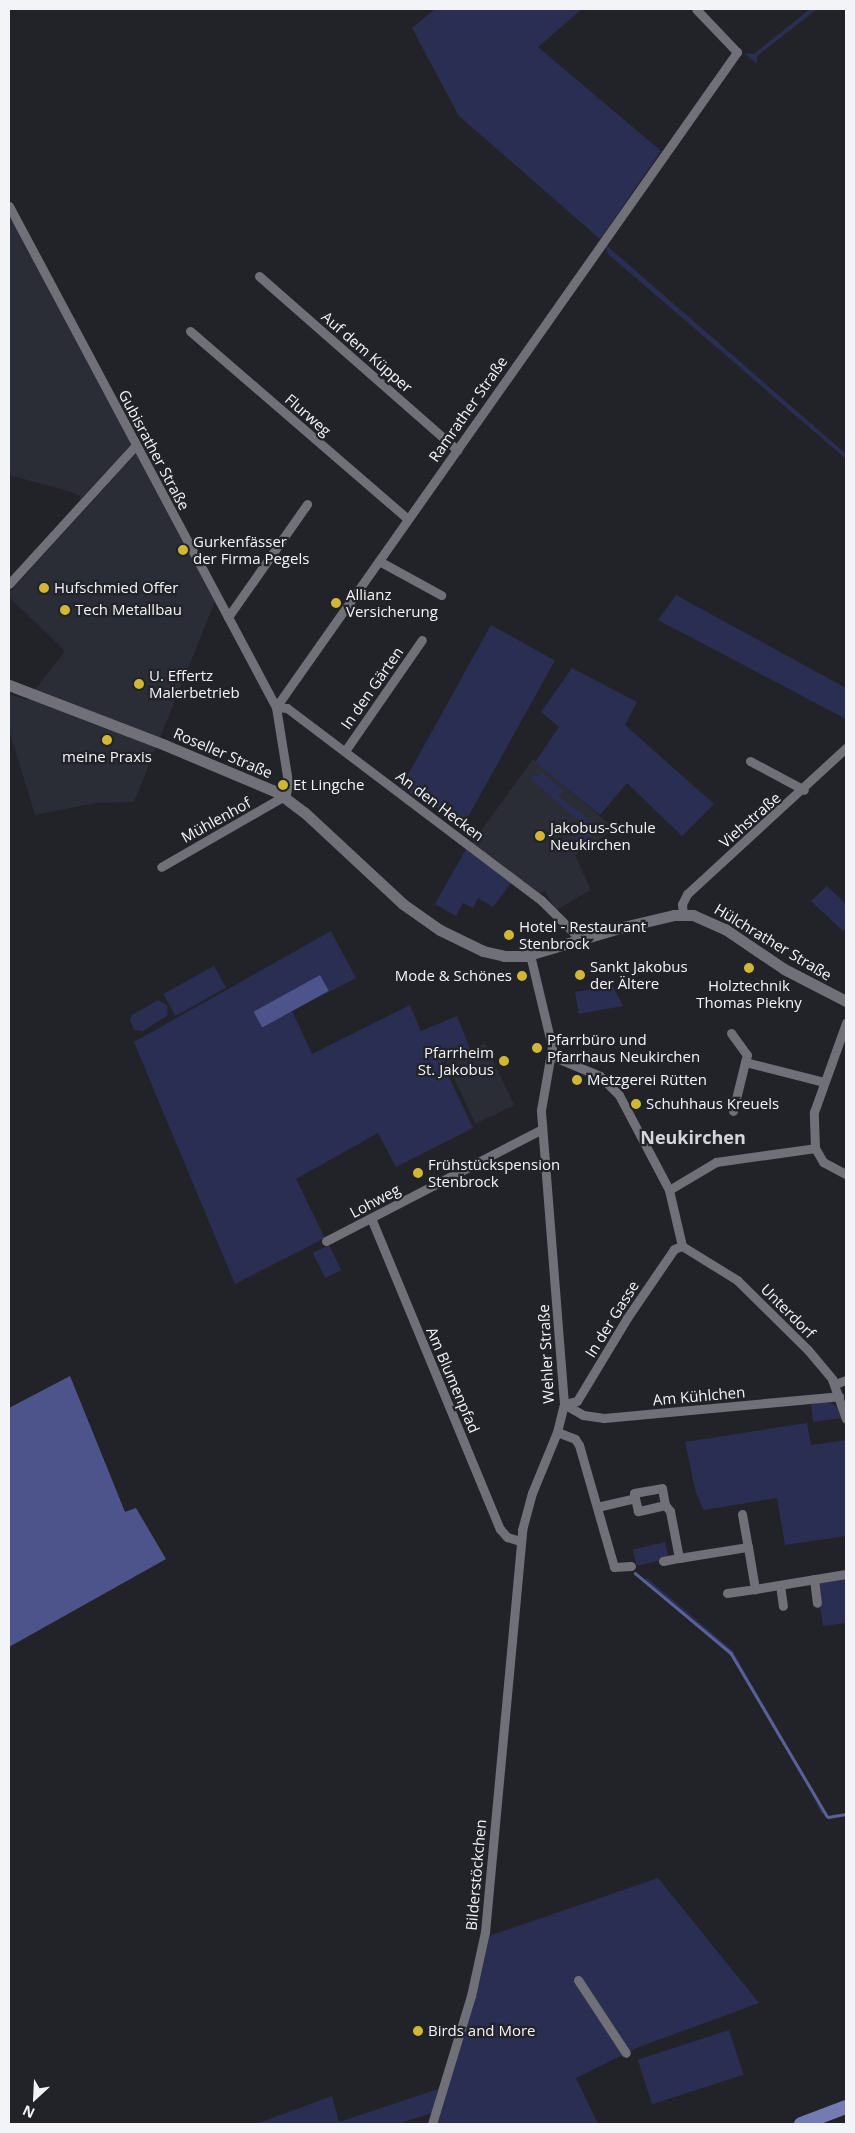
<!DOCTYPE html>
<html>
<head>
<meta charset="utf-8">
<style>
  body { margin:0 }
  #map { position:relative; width:855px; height:2133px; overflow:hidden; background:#222328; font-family:"Open Sans",sans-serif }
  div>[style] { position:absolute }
  .built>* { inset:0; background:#2a2c36; transform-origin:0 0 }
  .green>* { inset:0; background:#2a2e53; transform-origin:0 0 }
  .forest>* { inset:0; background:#4d548b; transform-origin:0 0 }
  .stream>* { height:2.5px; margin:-1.25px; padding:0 1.25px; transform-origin:1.25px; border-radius:1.25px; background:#596198 }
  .minor>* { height:9px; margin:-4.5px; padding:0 4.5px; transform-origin:4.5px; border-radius:4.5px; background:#707178 }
  .tertiary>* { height:11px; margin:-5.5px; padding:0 5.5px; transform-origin:5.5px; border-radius:5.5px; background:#707178 }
  .primary>* { height:14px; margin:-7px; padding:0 7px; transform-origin:7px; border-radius:7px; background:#747bb2 }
  .dots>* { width:14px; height:14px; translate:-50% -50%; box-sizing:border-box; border:2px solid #222328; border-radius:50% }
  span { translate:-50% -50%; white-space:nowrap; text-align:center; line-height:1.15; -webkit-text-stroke:4.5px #222328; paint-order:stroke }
  .street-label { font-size:15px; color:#f3f4f7 }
  .poi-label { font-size:15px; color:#f3f4f7 }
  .left { translate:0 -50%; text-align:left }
  .right { translate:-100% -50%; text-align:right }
  .quarter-label { font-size:18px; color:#d4d6dd; font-weight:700 }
  .frame { position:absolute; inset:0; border:10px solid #f3f4f7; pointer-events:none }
  .north { position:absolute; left:10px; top:2073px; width:50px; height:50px; -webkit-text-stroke:4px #222328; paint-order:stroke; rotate:205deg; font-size:14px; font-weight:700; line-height:20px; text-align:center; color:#f3f4f7 }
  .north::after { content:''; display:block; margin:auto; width:18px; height:22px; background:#f3f4f7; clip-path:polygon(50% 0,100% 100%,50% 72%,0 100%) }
</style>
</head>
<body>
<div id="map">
  <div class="built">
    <i style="clip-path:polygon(9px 212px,132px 443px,80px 500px,80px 496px,71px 492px,9px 475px)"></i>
    <i style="clip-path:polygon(136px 453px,216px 599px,134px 802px,96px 803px,35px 815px,9px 730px,9px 694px,27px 700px,65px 651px,9px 597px,9px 593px)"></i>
    <i style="clip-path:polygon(533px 759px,615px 829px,575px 855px,591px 890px,556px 910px,545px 891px,538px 894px,472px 843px)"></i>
    <i style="left:485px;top:1043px;width:69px;height:43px;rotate:65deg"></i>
  </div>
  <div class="green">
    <i style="clip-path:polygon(435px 9px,582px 9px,538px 47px,661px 151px,600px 239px,459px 116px,412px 28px)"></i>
    <i style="clip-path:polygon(810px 9px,817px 9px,757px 56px,757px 64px,744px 53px,754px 54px)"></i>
    <i style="clip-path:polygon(605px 244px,846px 454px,846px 459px,608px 254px)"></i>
    <i style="clip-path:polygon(676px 595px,846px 688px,846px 719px,658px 620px)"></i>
    <i style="left:491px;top:625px;width:73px;height:186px;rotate:29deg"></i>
    <i style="clip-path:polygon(572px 668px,637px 702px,625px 725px,714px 804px,682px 836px,627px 783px,600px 815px,535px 762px,559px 727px,541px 712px)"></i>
    <i style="clip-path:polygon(542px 772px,563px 790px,559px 796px,589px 820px,584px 826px,530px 778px,534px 774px,538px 777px)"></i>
    <i style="clip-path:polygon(591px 819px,601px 829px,571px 852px,568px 847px)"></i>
    <i style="clip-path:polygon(466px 849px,511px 883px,493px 907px,478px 898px,473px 908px,463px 903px,456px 916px,435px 904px)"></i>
    <i style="clip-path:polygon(827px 886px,846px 904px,846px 928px,843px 931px,811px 901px)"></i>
    <i style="clip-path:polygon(331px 931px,356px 978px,292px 1011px,312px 1054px,410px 1005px,421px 1031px,457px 1016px,470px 1049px,442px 1062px,473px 1128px,396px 1167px,378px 1133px,296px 1179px,325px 1238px,235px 1284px,134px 1042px)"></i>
    <i style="left:214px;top:966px;width:25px;height:58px;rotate:61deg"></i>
    <i style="clip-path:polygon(613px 986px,623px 1006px,579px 1014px,575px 992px)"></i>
    <i style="clip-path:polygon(158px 1000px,167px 1005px,168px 1015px,143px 1031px,134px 1030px,130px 1021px,132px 1015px)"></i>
    <i style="left:329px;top:1245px;width:28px;height:18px;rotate:64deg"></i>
    <i style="clip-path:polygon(829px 1401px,837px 1407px,841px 1418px,813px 1422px,811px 1403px)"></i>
    <i style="clip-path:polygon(807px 1423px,811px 1445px,846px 1440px,846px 1536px,785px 1545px,777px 1498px,704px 1510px,696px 1493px,685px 1442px)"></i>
    <i style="left:665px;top:1542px;width:17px;height:33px;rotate:77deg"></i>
    <i style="clip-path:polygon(647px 1578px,732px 1650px,827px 1814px,821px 1813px,808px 1785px,735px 1660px,643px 1580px)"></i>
    <i style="clip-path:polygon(846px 1579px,846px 1623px,823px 1626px,817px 1584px)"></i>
    <i style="clip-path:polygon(658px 1878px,759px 2003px,639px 2047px,576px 2078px,598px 2124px,437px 2124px,481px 1976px,489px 1936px)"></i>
    <i style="left:729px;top:2030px;width:47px;height:96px;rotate:72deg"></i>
    <i style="clip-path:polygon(438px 2089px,432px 2113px,397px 2124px,256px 2124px,332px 2096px,339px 2122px)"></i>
  </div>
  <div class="forest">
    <i style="left:320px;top:975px;width:18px;height:76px;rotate:61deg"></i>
    <i style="clip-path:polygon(70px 1376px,125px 1512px,136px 1508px,166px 1559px,9px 1647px,9px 1408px)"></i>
  </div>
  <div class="stream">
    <i style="left:635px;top:1573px;width:125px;rotate:39.8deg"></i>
    <i style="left:731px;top:1653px;width:189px;rotate:59.5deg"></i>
    <i style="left:828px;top:1817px;width:18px;rotate:-9deg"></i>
  </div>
  <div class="minor">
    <i style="left:9px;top:206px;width:568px;rotate:61.95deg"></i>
    <i style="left:276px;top:707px;width:76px;rotate:80.9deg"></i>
    <i style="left:288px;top:782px;width:13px;rotate:99deg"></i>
    <i style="left:286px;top:795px;width:144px;rotate:150.1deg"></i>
    <i style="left:259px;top:276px;width:264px;rotate:41.3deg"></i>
    <i style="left:190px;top:331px;width:288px;rotate:40.8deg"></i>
    <i style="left:379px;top:561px;width:71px;rotate:28.7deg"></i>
    <i style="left:9px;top:584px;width:188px;rotate:-47.6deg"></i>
    <i style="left:228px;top:617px;width:138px;rotate:-55deg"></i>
    <i style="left:276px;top:707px;width:801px;rotate:-54.86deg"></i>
    <i style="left:737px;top:52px;width:59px;rotate:-133.6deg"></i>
    <i style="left:276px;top:707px;width:11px;rotate:5deg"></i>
    <i style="left:287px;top:708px;width:318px;rotate:37.1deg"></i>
    <i style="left:541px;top:900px;width:54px;rotate:45deg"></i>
    <i style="left:345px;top:751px;width:135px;rotate:-55.3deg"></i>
    <i style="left:750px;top:761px;width:61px;rotate:28.2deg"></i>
    <i style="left:683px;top:915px;width:11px;rotate:-95deg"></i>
    <i style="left:682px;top:904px;width:11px;rotate:-63deg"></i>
    <i style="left:687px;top:894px;width:216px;rotate:-42.6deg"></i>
    <i style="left:731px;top:1033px;width:27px;rotate:54deg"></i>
    <i style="left:747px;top:1055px;width:7px;rotate:106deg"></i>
    <i style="left:745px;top:1062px;width:81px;rotate:14.2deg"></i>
    <i style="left:552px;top:1056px;width:52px;rotate:22.6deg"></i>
    <i style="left:600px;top:1076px;width:27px;rotate:45deg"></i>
    <i style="left:619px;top:1095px;width:107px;rotate:62.2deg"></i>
    <i style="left:669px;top:1190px;width:57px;rotate:76.9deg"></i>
    <i style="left:733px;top:1111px;width:50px;rotate:-76.2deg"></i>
    <i style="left:815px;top:1148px;width:36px;rotate:-92deg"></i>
    <i style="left:814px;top:1112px;width:95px;rotate:-70.2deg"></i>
    <i style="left:669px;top:1190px;width:55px;rotate:-30.8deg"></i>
    <i style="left:716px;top:1162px;width:100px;rotate:-8deg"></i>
    <i style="left:815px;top:1148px;width:16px;rotate:60deg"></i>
    <i style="left:823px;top:1162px;width:26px;rotate:28deg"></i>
    <i style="left:371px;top:1218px;width:337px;rotate:67.5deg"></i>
    <i style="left:500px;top:1529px;width:11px;rotate:49deg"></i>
    <i style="left:507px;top:1537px;width:14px;rotate:17deg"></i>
    <i style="left:326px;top:1241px;width:243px;rotate:-27.4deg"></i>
    <i style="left:682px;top:1246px;width:65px;rotate:31.7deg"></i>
    <i style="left:737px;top:1280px;width:100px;rotate:44.6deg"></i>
    <i style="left:808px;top:1350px;width:38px;rotate:50deg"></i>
    <i style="left:832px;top:1379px;width:42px;rotate:70.7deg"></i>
    <i style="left:835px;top:1384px;width:12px;rotate:-20deg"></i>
    <i style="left:564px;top:1404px;width:22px;rotate:30deg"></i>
    <i style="left:583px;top:1415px;width:21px;rotate:8deg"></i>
    <i style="left:604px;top:1418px;width:236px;rotate:-5.3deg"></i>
    <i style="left:564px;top:1404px;width:13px;rotate:-13deg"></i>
    <i style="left:577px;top:1401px;width:97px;rotate:-58.9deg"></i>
    <i style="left:627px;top:1318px;width:83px;rotate:-55.7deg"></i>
    <i style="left:674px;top:1249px;width:9px;rotate:-21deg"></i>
    <i style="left:557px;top:1432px;width:19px;rotate:21deg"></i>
    <i style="left:575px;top:1439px;width:7px;rotate:56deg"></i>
    <i style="left:579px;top:1445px;width:127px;rotate:74deg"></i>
    <i style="left:614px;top:1567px;width:17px;rotate:-3deg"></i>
    <i style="left:665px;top:1505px;width:28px;rotate:167deg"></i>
    <i style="left:638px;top:1511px;width:18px;rotate:-103deg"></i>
    <i style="left:634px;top:1493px;width:28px;rotate:-10deg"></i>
    <i style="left:662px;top:1488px;width:17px;rotate:80deg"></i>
    <i style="left:665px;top:1505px;width:8px;rotate:50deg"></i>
    <i style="left:670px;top:1511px;width:48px;rotate:79.2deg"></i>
    <i style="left:679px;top:1558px;width:70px;rotate:-9.1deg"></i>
    <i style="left:748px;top:1547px;width:43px;rotate:80.5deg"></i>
    <i style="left:755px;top:1589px;width:92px;rotate:-9.4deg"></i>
    <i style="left:597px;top:1507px;width:39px;rotate:-13deg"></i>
    <i style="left:742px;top:1514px;width:34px;rotate:80deg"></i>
    <i style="left:663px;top:1561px;width:16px;rotate:-11deg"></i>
    <i style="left:814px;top:1579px;width:24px;rotate:83deg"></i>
    <i style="left:780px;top:1585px;width:21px;rotate:82deg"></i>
    <i style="left:727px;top:1593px;width:28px;rotate:-8deg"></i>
    <i style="left:578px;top:1980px;width:87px;rotate:56.7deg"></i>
    <i style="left:432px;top:2124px;width:134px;rotate:-73.1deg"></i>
    <i style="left:471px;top:1996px;width:66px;rotate:-77.7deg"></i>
    <i style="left:485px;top:1932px;width:404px;rotate:-84.7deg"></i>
    <i style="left:522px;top:1530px;width:38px;rotate:-75deg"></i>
    <i style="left:532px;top:1493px;width:66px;rotate:-67.7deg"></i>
    <i style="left:557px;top:1432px;width:29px;rotate:-76deg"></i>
    <i style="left:564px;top:1404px;width:295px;rotate:-94.5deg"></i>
    <i style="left:541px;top:1110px;width:64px;rotate:-80.1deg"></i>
    <i style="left:552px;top:1047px;width:95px;rotate:-103.4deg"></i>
  </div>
  <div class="tertiary">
    <i style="left:9px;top:685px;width:167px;rotate:21deg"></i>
    <i style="left:165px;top:745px;width:121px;rotate:22.8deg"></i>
    <i style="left:277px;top:792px;width:34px;rotate:37deg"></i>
    <i style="left:304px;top:812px;width:135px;rotate:42.9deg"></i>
    <i style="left:403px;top:904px;width:45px;rotate:35.1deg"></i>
    <i style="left:440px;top:930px;width:48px;rotate:26deg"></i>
    <i style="left:483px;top:951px;width:22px;rotate:13deg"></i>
    <i style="left:504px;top:956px;width:21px"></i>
    <i style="left:525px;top:956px;width:102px;rotate:-16.5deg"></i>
    <i style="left:623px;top:927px;width:52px;rotate:-13.2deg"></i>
    <i style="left:674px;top:915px;width:19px"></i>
    <i style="left:693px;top:915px;width:35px;rotate:24deg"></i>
    <i style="left:725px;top:929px;width:71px;rotate:34.1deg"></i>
    <i style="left:784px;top:969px;width:70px;rotate:27.3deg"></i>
  </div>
  <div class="primary">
    <i style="left:801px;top:2124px;width:48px;rotate:-20.7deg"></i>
  </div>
  <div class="dots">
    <i style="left:183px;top:550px;background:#d2b736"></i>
    <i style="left:44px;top:588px;background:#d2b736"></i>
    <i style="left:336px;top:603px;background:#d2b736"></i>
    <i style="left:65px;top:610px;background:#d2b736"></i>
    <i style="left:139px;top:684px;background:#d2b736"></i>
    <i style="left:107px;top:740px;background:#d2b736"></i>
    <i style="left:283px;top:785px;background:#d2b736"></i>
    <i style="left:540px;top:836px;background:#d2b736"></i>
    <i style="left:509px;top:935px;background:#d2b736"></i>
    <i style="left:749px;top:968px;background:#d2b736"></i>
    <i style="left:580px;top:975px;background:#d2b736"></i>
    <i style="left:522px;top:976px;background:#d2b736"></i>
    <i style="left:537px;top:1048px;background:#d2b736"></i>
    <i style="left:504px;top:1061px;background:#d2b736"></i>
    <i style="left:577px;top:1080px;background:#d2b736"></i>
    <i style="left:636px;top:1104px;background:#d2b736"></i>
    <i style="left:418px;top:1173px;background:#d2b736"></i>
    <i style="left:418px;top:2031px;background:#d2b736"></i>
  </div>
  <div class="street-label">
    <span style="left:367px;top:352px;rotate:41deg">Auf dem Küpper</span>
    <span style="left:468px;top:409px;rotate:-55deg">Ramrather Straße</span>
    <span style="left:308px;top:415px;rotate:41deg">Flurweg</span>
    <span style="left:154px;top:450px;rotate:62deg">Gubisrather Straße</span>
    <span style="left:372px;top:688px;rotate:-55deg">In den Gärten</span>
    <span style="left:223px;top:753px;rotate:23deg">Roseller Straße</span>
    <span style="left:440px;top:806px;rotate:37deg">An den Hecken</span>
    <span style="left:216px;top:820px;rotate:-29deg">Mühlenhof</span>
    <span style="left:750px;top:820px;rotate:-41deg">Viehstraße</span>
    <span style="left:773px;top:942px;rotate:31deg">Hülchrather Straße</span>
    <span style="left:375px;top:1201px;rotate:-28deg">Lohweg</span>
    <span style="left:788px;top:1311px;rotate:45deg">Unterdorf</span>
    <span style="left:612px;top:1319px;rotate:-58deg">In der Gasse</span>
    <span style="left:546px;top:1354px;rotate:-93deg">Wehler Straße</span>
    <span style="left:453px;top:1380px;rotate:67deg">Am Blumenpfad</span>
    <span style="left:699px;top:1396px;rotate:-5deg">Am Kühlchen</span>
    <span style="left:476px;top:1875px;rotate:-85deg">Bilderstöckchen</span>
  </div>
  <div class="poi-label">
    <span class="left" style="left:193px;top:550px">Gurkenfässer<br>der Firma Pegels</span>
    <span class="left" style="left:54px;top:588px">Hufschmied Offer</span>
    <span class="left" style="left:346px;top:603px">Allianz<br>Versicherung</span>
    <span class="left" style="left:75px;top:610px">Tech Metallbau</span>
    <span class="left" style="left:149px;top:684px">U. Effertz<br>Malerbetrieb</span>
    <span style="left:107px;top:757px">meine Praxis</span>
    <span class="left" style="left:293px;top:785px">Et Lingche</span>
    <span class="left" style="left:550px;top:836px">Jakobus-Schule<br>Neukirchen</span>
    <span class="left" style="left:519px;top:935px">Hotel - Restaurant<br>Stenbrock</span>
    <span class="left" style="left:590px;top:975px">Sankt Jakobus<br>der Ältere</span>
    <span class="right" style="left:512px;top:976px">Mode &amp; Schönes</span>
    <span style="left:749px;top:994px">Holztechnik<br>Thomas Piekny</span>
    <span class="left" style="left:547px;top:1048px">Pfarrbüro und<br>Pfarrhaus Neukirchen</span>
    <span class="right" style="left:494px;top:1061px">Pfarrheim<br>St. Jakobus</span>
    <span class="left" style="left:587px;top:1080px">Metzgerei Rütten</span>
    <span class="left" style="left:646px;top:1104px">Schuhhaus Kreuels</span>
    <span class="left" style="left:428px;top:1173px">Frühstückspension<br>Stenbrock</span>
    <span class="left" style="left:428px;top:2031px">Birds and More</span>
  </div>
  <div class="quarter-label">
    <span style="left:693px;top:1137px">Neukirchen</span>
  </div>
  <div class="frame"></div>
  <div class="north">N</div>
</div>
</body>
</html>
